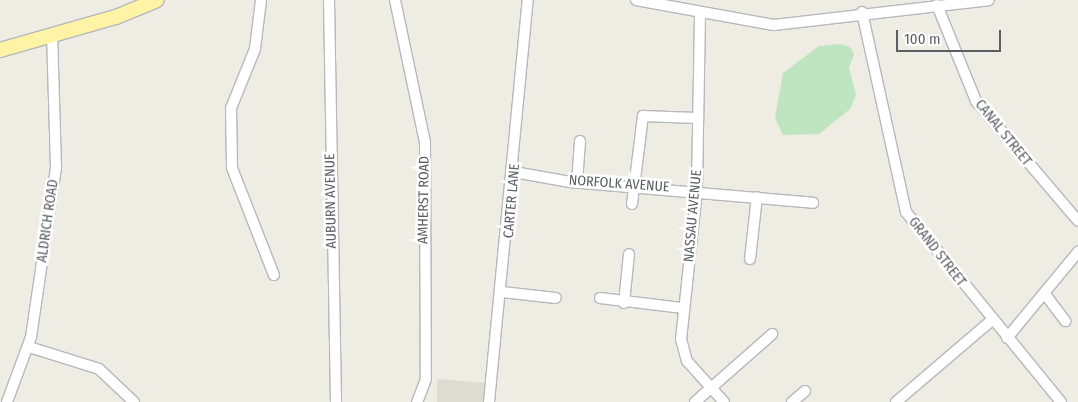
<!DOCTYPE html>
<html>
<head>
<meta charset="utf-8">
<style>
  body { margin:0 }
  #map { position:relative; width:1078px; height:402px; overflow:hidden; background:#eeece3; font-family:"Fira Sans Condensed",sans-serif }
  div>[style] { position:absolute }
  .education>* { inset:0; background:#dedbd1 }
  .green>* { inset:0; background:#bfe5c0 }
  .roads { filter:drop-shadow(1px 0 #b5b8bd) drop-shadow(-1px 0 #b5b8bd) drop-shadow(0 1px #b5b8bd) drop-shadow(0 -1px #b5b8bd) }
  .minor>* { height:10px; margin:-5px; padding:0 5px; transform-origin:5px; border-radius:5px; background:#fff }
  .major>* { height:14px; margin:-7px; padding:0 7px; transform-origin:7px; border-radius:7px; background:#fff4a6 }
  span { translate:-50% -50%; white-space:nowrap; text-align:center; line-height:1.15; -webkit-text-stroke:5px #fff; paint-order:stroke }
  .street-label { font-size:14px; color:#5b5e63 }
  .scale { position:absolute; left:896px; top:30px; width:105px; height:22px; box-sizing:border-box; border:2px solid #5b5e63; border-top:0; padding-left:6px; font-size:15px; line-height:18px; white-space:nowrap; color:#5b5e63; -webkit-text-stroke:4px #fff; paint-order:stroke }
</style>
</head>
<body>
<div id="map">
  <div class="education">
    <i style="clip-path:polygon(437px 379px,485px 383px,483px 402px,437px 402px)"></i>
  </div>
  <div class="green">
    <i style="clip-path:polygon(840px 44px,850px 47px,854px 54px,849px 68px,856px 95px,850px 109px,819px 134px,783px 135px,775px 118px,783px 73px,819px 46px)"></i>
  </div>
  <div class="roads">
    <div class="minor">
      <i style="left:261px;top:0;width:49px;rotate:97deg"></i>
      <i style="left:255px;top:49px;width:64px;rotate:112.1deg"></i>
      <i style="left:231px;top:108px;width:60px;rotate:89deg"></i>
      <i style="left:232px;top:168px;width:115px;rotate:68.6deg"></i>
      <i style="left:329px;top:0;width:402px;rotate:89deg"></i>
      <i style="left:395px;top:0;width:145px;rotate:78.1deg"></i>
      <i style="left:425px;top:142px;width:237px;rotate:89.8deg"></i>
      <i style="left:426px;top:379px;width:25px;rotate:111deg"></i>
      <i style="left:636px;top:0;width:140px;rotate:10.3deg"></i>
      <i style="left:774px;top:25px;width:216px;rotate:-6.6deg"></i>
      <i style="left:937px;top:5px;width:104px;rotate:67.9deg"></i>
      <i style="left:976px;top:101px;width:157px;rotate:49.6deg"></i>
      <i style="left:862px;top:12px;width:205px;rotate:77.6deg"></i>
      <i style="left:906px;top:212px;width:245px;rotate:50.8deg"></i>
      <i style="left:700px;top:15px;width:175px;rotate:91deg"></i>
      <i style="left:697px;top:190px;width:150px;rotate:96.1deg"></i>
      <i style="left:681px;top:339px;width:23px;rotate:75deg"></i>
      <i style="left:687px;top:361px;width:55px;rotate:47.9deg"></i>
      <i style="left:514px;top:172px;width:57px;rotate:10.1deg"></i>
      <i style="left:570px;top:182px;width:244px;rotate:4.9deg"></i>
      <i style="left:577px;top:183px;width:42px;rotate:-85.9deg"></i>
      <i style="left:632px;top:204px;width:89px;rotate:-82.9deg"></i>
      <i style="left:643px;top:116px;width:53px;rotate:2.2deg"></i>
      <i style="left:750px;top:259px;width:62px;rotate:-83.6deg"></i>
      <i style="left:502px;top:292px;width:54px;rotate:6.3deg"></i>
      <i style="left:1045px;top:294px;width:34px;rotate:53deg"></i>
      <i style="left:600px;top:298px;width:84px;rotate:6.9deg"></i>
      <i style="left:624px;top:303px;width:49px;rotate:-84.2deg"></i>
      <i style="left:1007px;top:338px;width:112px;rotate:-50.5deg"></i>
      <i style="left:29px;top:347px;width:73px;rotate:17.4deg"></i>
      <i style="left:99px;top:369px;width:48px;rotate:43.3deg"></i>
      <i style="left:7px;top:402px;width:69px;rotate:-69.7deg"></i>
      <i style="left:31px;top:337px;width:172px;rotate:-81.6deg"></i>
      <i style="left:56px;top:167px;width:132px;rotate:-91.7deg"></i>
      <i style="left:489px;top:402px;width:404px;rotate:-84.5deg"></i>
      <i style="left:695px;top:402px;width:103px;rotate:-41.4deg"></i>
      <i style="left:792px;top:402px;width:17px;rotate:-40deg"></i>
      <i style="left:896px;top:402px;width:126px;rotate:-40.5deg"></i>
    </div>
    <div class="major">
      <i style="left:0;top:50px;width:121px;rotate:-15.9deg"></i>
      <i style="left:116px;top:17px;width:44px;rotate:-22.5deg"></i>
    </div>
  </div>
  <div class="street-label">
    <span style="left:1003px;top:133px;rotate:51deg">CANAL STREET</span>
    <span style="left:619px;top:184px;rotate:4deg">NORFOLK AVENUE</span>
    <span style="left:424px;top:200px;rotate:-89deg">AMHERST ROAD</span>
    <span style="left:331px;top:201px;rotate:-91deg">AUBURN AVENUE</span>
    <span style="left:512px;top:201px;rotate:-85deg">CARTER LANE</span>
    <span style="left:693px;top:216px;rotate:-85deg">NASSAU AVENUE</span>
    <span style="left:48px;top:221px;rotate:-82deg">ALDRICH ROAD</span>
    <span style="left:937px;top:252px;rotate:52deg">GRAND STREET</span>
  </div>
  <div class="scale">100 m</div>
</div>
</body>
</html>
